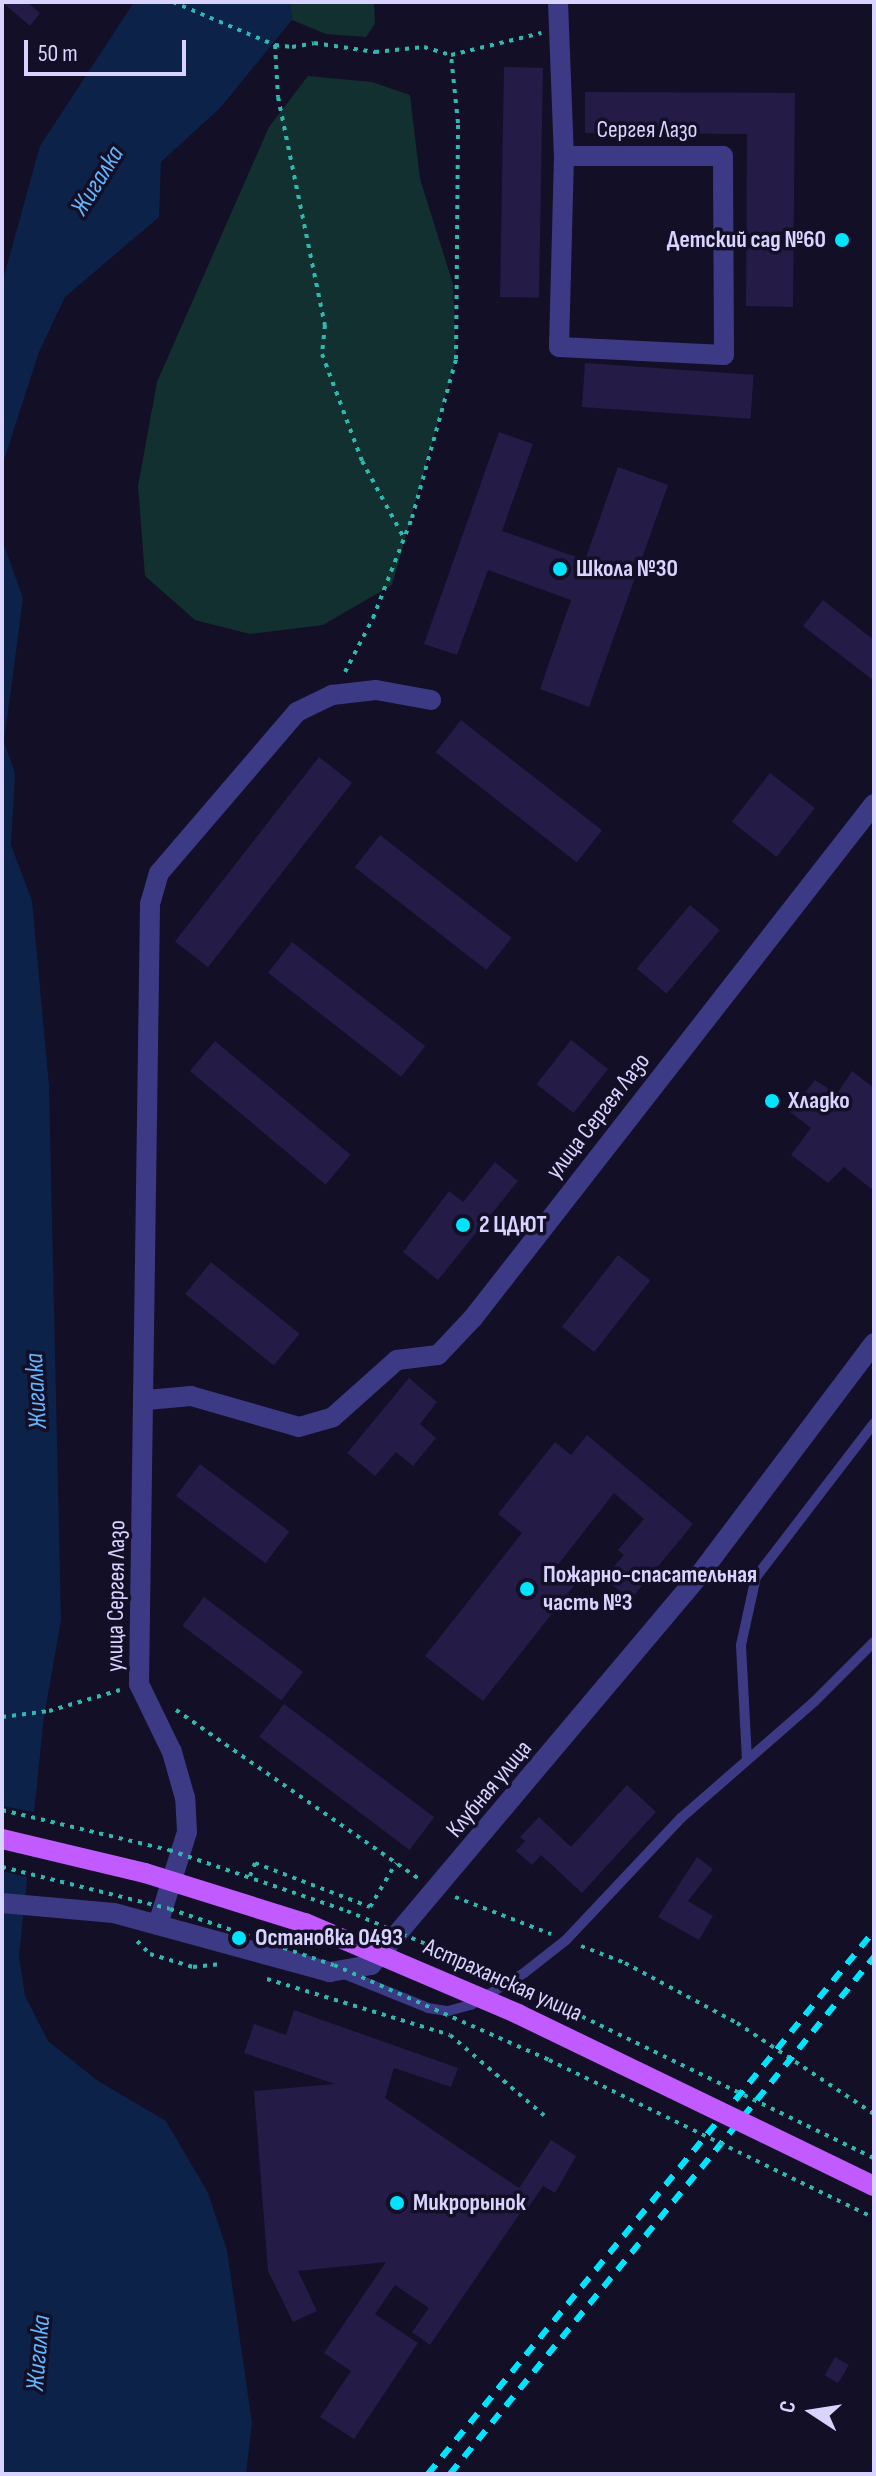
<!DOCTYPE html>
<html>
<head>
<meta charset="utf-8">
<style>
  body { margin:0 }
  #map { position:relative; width:876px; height:2476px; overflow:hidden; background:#130f26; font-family:"Sofia Sans Condensed",sans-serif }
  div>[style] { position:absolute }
  .green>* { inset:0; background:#12302f }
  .water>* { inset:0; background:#0c2248 }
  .pier>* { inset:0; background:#130f26 }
  .building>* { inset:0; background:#241b47; transform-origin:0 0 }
  .path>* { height:4px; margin-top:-2px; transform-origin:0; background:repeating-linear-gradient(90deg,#2fb8b0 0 4px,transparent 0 10px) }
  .service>* { height:10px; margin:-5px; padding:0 5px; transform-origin:5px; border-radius:5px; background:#3d3a85 }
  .minor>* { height:20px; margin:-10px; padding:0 10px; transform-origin:10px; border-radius:10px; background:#3d3a85 }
  .rail>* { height:6px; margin-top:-3px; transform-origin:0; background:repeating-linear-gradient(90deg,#00e5ff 0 12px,transparent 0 22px) }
  .path-bridge>* { height:4px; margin-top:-2px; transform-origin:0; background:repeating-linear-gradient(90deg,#2fb8b0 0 4px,transparent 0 10px) }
  .primary-bridge>* { height:20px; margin:-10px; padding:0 10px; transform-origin:10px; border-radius:10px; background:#c25bff }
  .dots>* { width:22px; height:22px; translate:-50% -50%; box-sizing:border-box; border:4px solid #130f26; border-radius:50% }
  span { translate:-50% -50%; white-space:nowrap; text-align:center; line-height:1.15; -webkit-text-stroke:7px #130f26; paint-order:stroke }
  .street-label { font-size:24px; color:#d9d4ff }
  .poi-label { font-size:24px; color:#d9d4ff; font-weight:700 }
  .right { translate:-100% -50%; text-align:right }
  .left { translate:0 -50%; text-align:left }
  .water-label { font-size:26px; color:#62b6ff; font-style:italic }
  .frame { position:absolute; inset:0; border:4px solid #d9d4ff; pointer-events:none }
  .north { position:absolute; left:772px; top:2372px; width:80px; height:80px; -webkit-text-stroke:6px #130f26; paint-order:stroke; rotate:282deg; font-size:22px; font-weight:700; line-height:32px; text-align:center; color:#d9d4ff }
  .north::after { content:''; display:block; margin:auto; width:28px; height:36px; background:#d9d4ff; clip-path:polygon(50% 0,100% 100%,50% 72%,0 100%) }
  .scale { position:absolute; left:24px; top:40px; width:162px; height:36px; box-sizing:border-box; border:4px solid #d9d4ff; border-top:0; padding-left:10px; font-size:24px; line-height:28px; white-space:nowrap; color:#d9d4ff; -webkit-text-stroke:6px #130f26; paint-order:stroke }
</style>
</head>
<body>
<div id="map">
  <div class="green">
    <i style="clip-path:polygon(290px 2px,374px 2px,375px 24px,366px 37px,326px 34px,292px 20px)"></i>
    <i style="clip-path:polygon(308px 76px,372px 82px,410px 95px,420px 179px,453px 284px,456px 359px,392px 585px,323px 625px,250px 634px,195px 620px,145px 576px,138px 486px,157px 382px,269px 127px)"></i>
  </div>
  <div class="water">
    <i style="clip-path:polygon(134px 2px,290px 2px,292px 20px,220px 108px,161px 162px,159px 217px,65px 297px,39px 352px,2px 466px,2px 283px,40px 146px)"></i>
    <i style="clip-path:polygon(2px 540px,23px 598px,4px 742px,15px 773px,11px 845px,32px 901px,49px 1086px,61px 1620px,44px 1717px,19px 1956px,25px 1996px,48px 2041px,98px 2081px,166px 2121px,208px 2193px,227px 2250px,252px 2423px,246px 2474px,2px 2474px)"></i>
  </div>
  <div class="pier">
    <i style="clip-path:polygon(2px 1806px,38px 1813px,31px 1878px,2px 1871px)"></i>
  </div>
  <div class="building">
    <i style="clip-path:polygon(2px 2px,27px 2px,40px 13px,30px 26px)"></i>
    <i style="left:504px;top:67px;width:39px;height:230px;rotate:1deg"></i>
    <i style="clip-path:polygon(585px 92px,795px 93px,793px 307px,746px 306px,747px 134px,585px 133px)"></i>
    <i style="left:585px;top:363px;width:169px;height:44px;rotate:4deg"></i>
    <i style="clip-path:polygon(499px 432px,533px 444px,502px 531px,585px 560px,618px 467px,668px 485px,589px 707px,540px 689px,571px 600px,488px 570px,457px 655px,424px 644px)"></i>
    <i style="clip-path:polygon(823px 600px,874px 640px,874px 681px,803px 626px)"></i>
    <i style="left:461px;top:720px;width:179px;height:41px;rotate:38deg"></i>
    <i style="left:319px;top:757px;width:42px;height:234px;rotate:38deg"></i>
    <i style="left:770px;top:773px;width:57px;height:62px;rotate:38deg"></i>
    <i style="left:380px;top:835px;width:167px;height:41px;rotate:38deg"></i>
    <i style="left:690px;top:905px;width:39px;height:83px;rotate:40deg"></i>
    <i style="left:292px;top:942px;width:169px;height:39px;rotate:38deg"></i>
    <i style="left:571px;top:1040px;width:47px;height:56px;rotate:38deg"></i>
    <i style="left:215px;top:1041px;width:177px;height:39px;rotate:40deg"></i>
    <i style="clip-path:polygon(852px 1071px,874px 1088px,874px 1191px,844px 1167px,828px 1183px,791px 1155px,811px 1128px,790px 1112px,815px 1080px,837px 1094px)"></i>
    <i style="clip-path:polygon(495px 1162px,518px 1181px,438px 1280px,403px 1252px,449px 1191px,463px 1202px)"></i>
    <i style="left:618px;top:1255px;width:41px;height:91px;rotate:38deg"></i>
    <i style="left:211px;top:1262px;width:114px;height:41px;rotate:39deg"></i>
    <i style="clip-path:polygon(409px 1378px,437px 1402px,420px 1424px,436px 1438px,413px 1466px,396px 1452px,375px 1476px,347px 1453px)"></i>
    <i style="clip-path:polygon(587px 1435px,693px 1524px,630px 1600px,604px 1578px,624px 1555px,618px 1550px,644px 1519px,614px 1493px,557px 1566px,577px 1582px,483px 1701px,425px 1656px,522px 1533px,498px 1514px,555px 1442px,571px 1455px)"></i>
    <i style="left:200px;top:1464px;width:112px;height:40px;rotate:37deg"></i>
    <i style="left:204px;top:1597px;width:124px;height:36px;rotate:37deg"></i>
    <i style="left:284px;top:1704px;width:188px;height:41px;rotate:37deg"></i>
    <i style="clip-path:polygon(627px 1785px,656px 1812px,582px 1893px,541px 1855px,532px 1865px,516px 1851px,525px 1841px,520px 1837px,539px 1817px,571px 1847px)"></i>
    <i style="clip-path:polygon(697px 1857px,713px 1869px,688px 1901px,713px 1916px,699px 1940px,658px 1917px)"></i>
    <i style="clip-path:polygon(294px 2010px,458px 2068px,451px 2087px,394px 2068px,385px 2098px,519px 2188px,551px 2140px,576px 2156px,555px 2193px,543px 2186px,524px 2214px,521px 2212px,430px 2345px,412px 2332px,429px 2308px,395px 2285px,375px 2314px,418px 2343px,354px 2439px,320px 2417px,351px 2371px,324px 2353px,386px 2262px,298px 2271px,317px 2311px,293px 2322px,268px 2271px,254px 2091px,335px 2084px,244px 2053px,254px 2024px,286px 2035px)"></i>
    <i style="left:835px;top:2357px;width:16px;height:21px;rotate:30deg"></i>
  </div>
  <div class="path">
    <i style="left:173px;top:2px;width:111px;rotate:22.9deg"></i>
    <i style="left:275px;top:45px;width:17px;rotate:7deg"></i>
    <i style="left:292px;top:47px;width:22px;rotate:-10deg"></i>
    <i style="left:314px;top:43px;width:62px;rotate:8.4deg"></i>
    <i style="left:375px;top:52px;width:49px;rotate:-5.8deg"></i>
    <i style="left:424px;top:47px;width:28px;rotate:17deg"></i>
    <i style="left:451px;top:55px;width:93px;rotate:-13.7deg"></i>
    <i style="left:275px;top:45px;width:52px;rotate:86.7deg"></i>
    <i style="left:278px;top:97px;width:233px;rotate:78.4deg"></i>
    <i style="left:325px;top:325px;width:29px;rotate:96deg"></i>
    <i style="left:322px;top:354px;width:114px;rotate:69.5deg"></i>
    <i style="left:362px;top:461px;width:88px;rotate:61.4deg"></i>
    <i style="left:345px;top:672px;width:61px;rotate:-62.6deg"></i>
    <i style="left:373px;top:618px;width:107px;rotate:-68.7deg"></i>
    <i style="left:412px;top:518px;width:165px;rotate:-74.5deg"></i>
    <i style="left:456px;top:359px;width:236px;rotate:-89.5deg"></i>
    <i style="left:458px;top:123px;width:68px;rotate:-95.9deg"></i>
    <i style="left:176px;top:1710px;width:295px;rotate:34.8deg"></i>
    <i style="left:2px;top:1717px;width:47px;rotate:-7.3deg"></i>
    <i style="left:49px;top:1711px;width:74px;rotate:-16.5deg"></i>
    <i style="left:250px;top:1876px;width:14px;rotate:-69deg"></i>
    <i style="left:255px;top:1863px;width:123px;rotate:20.9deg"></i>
    <i style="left:370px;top:1907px;width:51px;rotate:-59.4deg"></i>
    <i style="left:455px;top:1897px;width:103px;rotate:21.1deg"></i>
    <i style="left:137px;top:1941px;width:18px;rotate:45deg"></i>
    <i style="left:150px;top:1954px;width:45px;rotate:16.8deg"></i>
    <i style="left:193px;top:1967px;width:28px;rotate:-6deg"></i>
    <i style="left:581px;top:1946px;width:47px;rotate:21.1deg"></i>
    <i style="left:625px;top:1963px;width:127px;rotate:28.2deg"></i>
    <i style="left:737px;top:2023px;width:164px;rotate:33.6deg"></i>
    <i style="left:267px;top:1979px;width:191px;rotate:17deg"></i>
    <i style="left:450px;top:2035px;width:125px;rotate:40.5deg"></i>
  </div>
  <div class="service">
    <i style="left:747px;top:1760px;width:115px;rotate:-93deg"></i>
    <i style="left:741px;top:1645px;width:70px;rotate:-77.6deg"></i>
    <i style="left:756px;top:1577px;width:194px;rotate:-52.5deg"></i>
    <i style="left:342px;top:1973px;width:93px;rotate:22.1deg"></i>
    <i style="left:428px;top:2008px;width:20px;rotate:9deg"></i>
    <i style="left:448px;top:2011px;width:24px;rotate:-15deg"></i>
    <i style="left:471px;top:2005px;width:62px;rotate:-31.1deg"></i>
    <i style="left:524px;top:1973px;width:53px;rotate:-38.2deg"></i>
    <i style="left:566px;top:1940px;width:168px;rotate:-46.7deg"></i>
    <i style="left:681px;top:1818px;width:176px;rotate:-41.1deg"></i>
    <i style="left:814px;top:1702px;width:85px;rotate:-45deg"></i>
  </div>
  <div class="minor">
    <i style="left:558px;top:2px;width:154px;rotate:87.8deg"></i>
    <i style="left:564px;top:156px;width:191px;rotate:91.5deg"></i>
    <i style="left:559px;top:347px;width:165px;rotate:2.8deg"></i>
    <i style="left:724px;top:355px;width:199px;rotate:-90.3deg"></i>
    <i style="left:723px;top:156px;width:159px;rotate:180deg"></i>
    <i style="left:147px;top:1400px;width:44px;rotate:-5.2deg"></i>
    <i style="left:191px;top:1396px;width:112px;rotate:16deg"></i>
    <i style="left:299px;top:1427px;width:35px;rotate:-16deg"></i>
    <i style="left:333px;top:1417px;width:86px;rotate:-41.7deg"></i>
    <i style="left:397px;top:1360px;width:41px;rotate:-7deg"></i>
    <i style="left:438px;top:1355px;width:51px;rotate:-46.6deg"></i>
    <i style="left:473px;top:1318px;width:652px;rotate:-52.04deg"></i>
    <i style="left:2px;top:1903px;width:112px;rotate:5.1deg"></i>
    <i style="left:114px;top:1913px;width:224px;rotate:15.3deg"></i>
    <i style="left:330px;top:1972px;width:42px;rotate:-9.7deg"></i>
    <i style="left:371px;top:1965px;width:506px;rotate:-49.89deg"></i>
    <i style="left:697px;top:1578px;width:294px;rotate:-53deg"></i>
    <i style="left:158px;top:1924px;width:96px;rotate:-72.5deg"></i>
    <i style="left:187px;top:1832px;width:34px;rotate:-93deg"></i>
    <i style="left:185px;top:1798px;width:48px;rotate:-105.8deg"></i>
    <i style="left:172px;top:1752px;width:76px;rotate:-115.9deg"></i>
    <i style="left:139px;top:1684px;width:780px;rotate:-89.19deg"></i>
    <i style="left:150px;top:904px;width:32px;rotate:-74deg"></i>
    <i style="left:159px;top:873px;width:212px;rotate:-49.4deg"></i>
    <i style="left:297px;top:712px;width:39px;rotate:-26deg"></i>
    <i style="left:332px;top:695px;width:44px;rotate:-6.5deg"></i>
    <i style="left:376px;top:690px;width:56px;rotate:10.3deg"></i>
  </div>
  <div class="rail">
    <i style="left:428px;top:2474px;width:703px;rotate:-50.6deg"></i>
    <i style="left:450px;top:2474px;width:669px;rotate:-50.64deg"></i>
  </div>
  <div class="path-bridge">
    <i style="left:2px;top:1810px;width:172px;rotate:13.5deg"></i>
    <i style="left:169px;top:1850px;width:188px;rotate:18.9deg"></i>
    <i style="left:347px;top:1911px;width:138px;rotate:22.7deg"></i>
    <i style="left:474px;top:1964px;width:445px;rotate:25.9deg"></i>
    <i style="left:2px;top:1867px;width:173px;rotate:14deg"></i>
    <i style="left:170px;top:1909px;width:173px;rotate:18.9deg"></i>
    <i style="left:334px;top:1965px;width:235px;rotate:23.8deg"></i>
    <i style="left:549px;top:2060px;width:361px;rotate:25.9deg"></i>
  </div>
  <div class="primary-bridge">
    <i style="left:2px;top:1839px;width:147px;rotate:13.4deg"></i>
    <i style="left:145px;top:1873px;width:168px;rotate:17.4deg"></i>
    <i style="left:305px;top:1923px;width:232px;rotate:23.1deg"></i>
    <i style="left:518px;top:2014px;width:395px;rotate:25.8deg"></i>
  </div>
  <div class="dots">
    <i style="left:842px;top:240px;background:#00e5ff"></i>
    <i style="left:560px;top:569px;background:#00e5ff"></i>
    <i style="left:772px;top:1101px;background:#00e5ff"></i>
    <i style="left:463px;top:1225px;background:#00e5ff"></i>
    <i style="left:527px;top:1589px;background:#00e5ff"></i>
    <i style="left:239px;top:1938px;background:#00e5ff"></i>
    <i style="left:397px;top:2203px;background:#00e5ff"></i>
  </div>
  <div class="street-label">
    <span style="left:647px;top:130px">Сергея Лазо</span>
    <span style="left:598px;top:1116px;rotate:-52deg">улица Сергея Лазо</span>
    <span style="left:116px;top:1596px;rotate:-89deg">улица Сергея Лазо</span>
    <span style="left:489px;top:1789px;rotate:-50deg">Клубная улица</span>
    <span style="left:503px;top:1980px;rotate:24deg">Астраханская улица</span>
  </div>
  <div class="poi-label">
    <span class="right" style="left:826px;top:240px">Детский сад №60</span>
    <span class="left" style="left:576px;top:569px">Школа №30</span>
    <span class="left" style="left:788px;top:1101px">Хладко</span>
    <span class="left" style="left:479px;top:1225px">2 ЦДЮТ</span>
    <span class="left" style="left:543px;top:1589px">Пожарно-спасательная<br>часть №3</span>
    <span class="left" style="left:255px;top:1938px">Остановка 0493</span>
    <span class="left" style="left:413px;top:2203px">Микрорынок</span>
  </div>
  <div class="water-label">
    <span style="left:98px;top:181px;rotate:-58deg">Жигалка</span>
    <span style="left:37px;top:1391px;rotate:-93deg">Жигалка</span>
    <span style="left:39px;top:2353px;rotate:-85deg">Жигалка</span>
  </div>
  <div class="frame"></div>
  <div class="north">С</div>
  <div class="scale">50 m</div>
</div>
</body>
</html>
